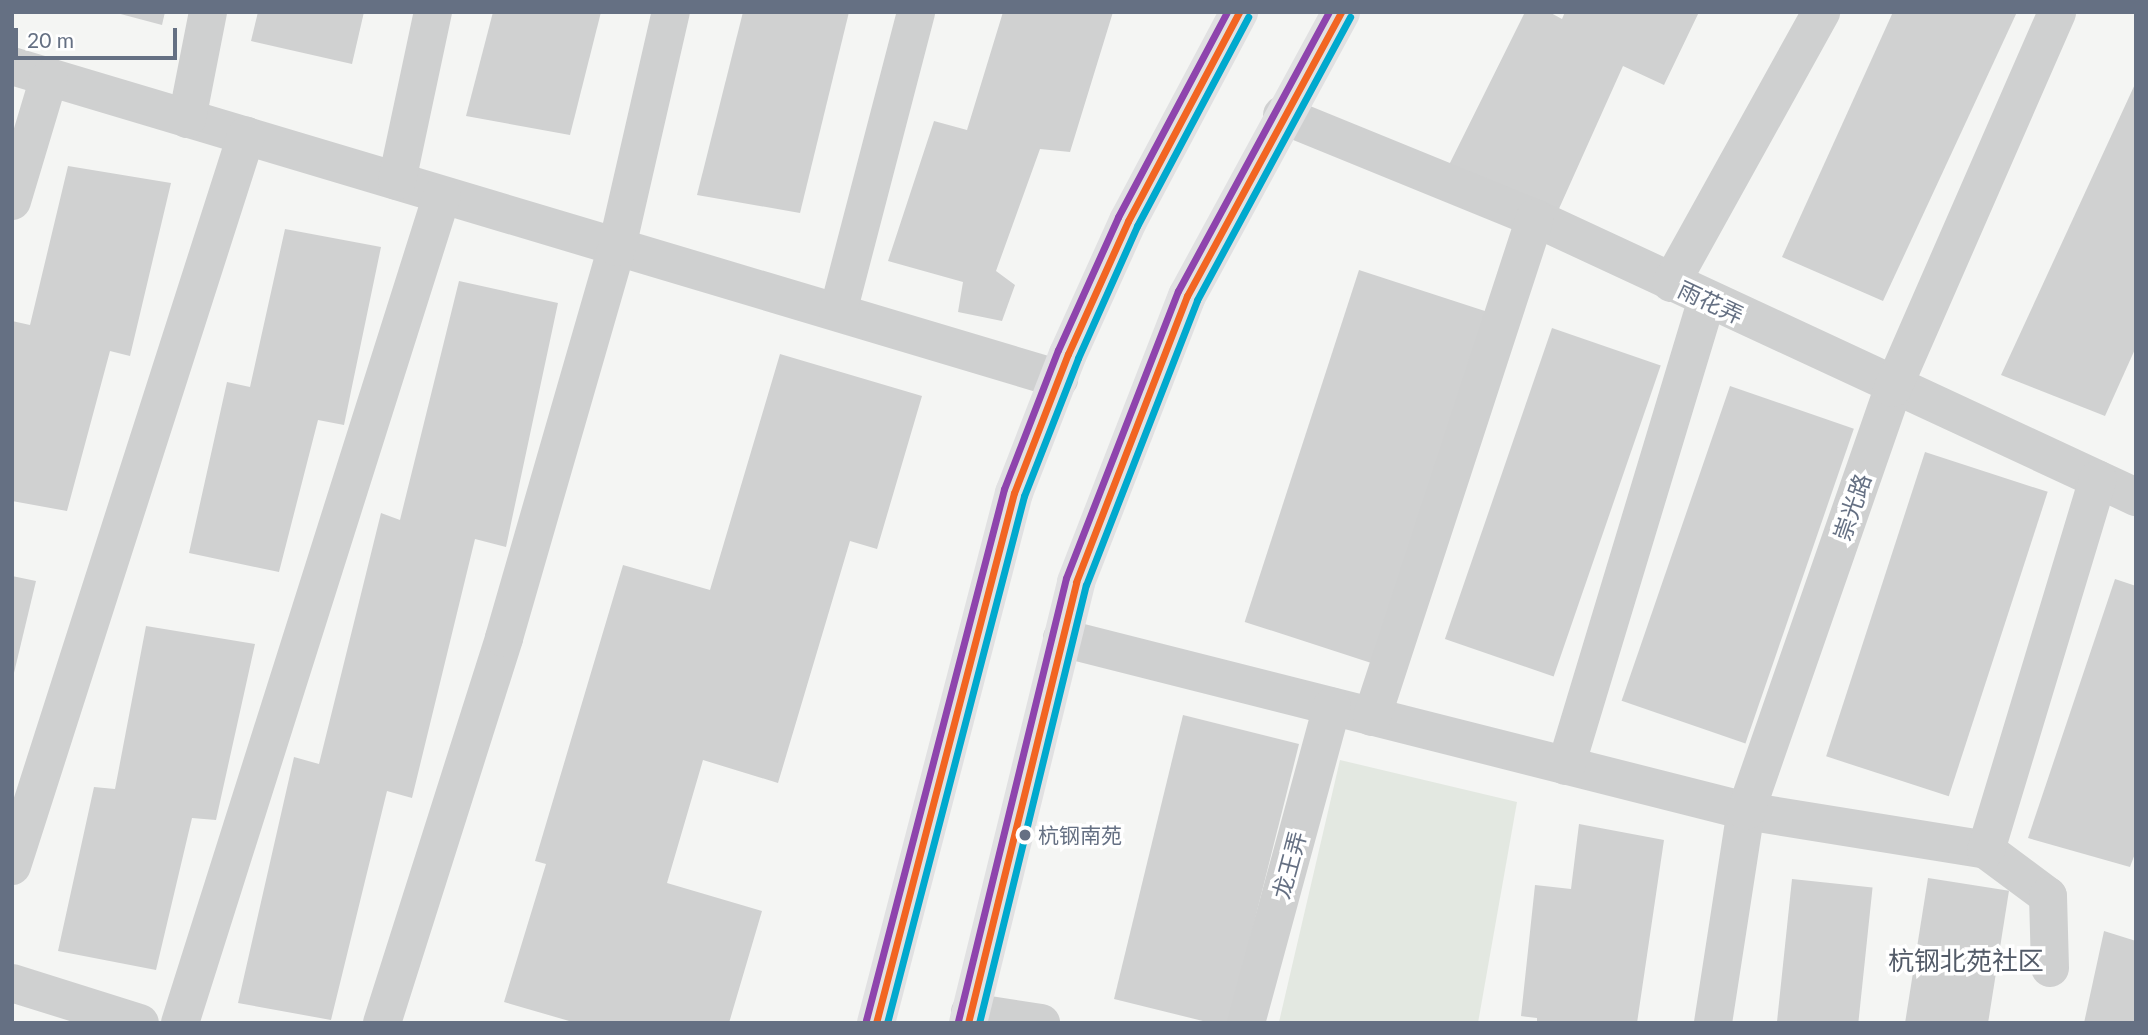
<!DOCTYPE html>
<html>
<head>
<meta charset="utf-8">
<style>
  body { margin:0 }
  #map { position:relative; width:2148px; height:1035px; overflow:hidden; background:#f4f5f3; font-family:Lato,"Noto Sans SC",sans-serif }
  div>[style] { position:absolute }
  .green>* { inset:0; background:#e3e8e1 }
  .building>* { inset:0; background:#d0d1d1; transform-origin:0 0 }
  .minor>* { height:38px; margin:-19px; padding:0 19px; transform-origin:19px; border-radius:19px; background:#cfd0d0 }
  .major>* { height:38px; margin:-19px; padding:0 19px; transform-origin:19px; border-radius:19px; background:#e1e1e2 }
  .bus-1>* { height:7px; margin:-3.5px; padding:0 3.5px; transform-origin:3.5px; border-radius:3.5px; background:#f26522 }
  .bus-2>* { height:7px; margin:-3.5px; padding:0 3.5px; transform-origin:3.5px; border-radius:3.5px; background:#00a9ce }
  .bus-3>* { height:7px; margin:-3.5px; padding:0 3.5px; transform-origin:3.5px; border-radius:3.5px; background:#8e44ad }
  .dots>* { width:19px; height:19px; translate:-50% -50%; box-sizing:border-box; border:4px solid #fff; border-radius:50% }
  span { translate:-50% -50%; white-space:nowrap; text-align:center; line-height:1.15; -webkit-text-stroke:7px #fff; paint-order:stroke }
  .bus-label { font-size:21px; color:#657083 }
  .left { translate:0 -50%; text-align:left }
  .street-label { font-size:23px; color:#657083 }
  .quarter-label { font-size:26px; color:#535b68 }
  .frame { position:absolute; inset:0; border:14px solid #657083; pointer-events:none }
  .scale { position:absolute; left:14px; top:28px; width:163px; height:32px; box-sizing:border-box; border:4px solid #657083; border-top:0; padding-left:9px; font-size:21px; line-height:24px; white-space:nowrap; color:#657083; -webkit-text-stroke:5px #fff; paint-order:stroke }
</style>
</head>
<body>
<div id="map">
  <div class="green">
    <i style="clip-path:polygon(1340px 760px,1517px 802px,1478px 1023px,1279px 1022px)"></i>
  </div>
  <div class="building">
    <i style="clip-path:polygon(113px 12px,165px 12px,162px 25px)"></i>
    <i style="clip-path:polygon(258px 12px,364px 12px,352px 64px,251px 41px)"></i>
    <i style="clip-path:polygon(493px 12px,601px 12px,570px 135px,466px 116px)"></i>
    <i style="clip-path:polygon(743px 12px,849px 12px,800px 213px,697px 195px)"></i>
    <i style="clip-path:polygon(1003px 12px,1113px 12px,1070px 152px,1040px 149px,996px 271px,1015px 285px,1002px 321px,958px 312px,963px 282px,888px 261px,934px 121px,967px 130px)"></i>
    <i style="clip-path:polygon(1525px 12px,1549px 12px,1562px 19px,1565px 12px,1699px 12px,1664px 85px,1623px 66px,1553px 222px,1444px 175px)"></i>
    <i style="clip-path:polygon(1893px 12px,2017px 12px,1883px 301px,1782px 257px)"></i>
    <i style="clip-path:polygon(2136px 82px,2136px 347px,2105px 416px,2001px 375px)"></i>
    <i style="clip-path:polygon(68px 166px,171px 183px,130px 356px,110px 351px,67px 511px,12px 501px,12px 321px,30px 325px)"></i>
    <i style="clip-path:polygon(285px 229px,381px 247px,344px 425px,318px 420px,279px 572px,189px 553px,227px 382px,250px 387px)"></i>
    <i style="left:1359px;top:270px;width:138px;height:370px;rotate:18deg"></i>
    <i style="clip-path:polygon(459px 281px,558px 303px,506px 547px,475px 539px,412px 798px,387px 791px,331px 1020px,238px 1003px,294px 757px,319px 764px,381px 513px,400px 520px)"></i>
    <i style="left:1552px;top:328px;width:115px;height:329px;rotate:19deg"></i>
    <i style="clip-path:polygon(780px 354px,922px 396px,877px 549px,850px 541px,778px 783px,703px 760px,667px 883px,762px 911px,729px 1023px,576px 1023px,504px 1002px,546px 864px,535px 861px,623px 565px,710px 590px)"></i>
    <i style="left:1730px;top:386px;width:131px;height:333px;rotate:19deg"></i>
    <i style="left:1925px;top:452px;width:129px;height:320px;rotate:18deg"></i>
    <i style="clip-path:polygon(12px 576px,36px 581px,13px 677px,12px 677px)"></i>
    <i style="clip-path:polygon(2115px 579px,2136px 586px,2136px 851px,2130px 867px,2028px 838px)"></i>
    <i style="clip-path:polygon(146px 626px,255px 644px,216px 820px,192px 818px,156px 970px,58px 951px,94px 787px,115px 789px)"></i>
    <i style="clip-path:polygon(1183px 715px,1299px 744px,1229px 1023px,1211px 1023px,1114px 999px)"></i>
    <i style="clip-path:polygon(1579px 824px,1664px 840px,1637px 1023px,1537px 1023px,1537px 1018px,1521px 1016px,1535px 885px,1571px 889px)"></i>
    <i style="left:1928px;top:878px;width:82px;height:147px;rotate:9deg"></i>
    <i style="left:1792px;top:879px;width:81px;height:146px;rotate:6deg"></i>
    <i style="clip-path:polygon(2104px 931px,2136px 941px,2136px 1023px,2084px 1023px)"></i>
  </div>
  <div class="minor">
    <i style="left:12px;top:66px;width:1093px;rotate:16.64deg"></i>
    <i style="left:1282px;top:115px;width:273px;rotate:22.2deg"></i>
    <i style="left:1535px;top:218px;width:663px;rotate:24.9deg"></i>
    <i style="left:187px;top:119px;width:109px;rotate:-78.9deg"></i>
    <i style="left:397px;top:181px;width:173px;rotate:-78deg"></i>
    <i style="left:12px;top:201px;width:128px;rotate:-73.3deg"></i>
    <i style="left:1671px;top:283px;width:310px;rotate:-61deg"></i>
    <i style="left:838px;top:312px;width:310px;rotate:-75.4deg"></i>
    <i style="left:1062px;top:638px;width:706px;rotate:14.19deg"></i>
    <i style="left:1746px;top:811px;width:243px;rotate:9.2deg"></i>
    <i style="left:1986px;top:850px;width:77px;rotate:36.6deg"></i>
    <i style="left:2048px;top:896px;width:72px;rotate:88.4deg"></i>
    <i style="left:1372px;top:717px;width:525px;rotate:-71.91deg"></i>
    <i style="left:1566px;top:766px;width:487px;rotate:-73.2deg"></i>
    <i style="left:1986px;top:850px;width:387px;rotate:-73.2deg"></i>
    <i style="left:12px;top:866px;width:767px;rotate:-72.23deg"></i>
    <i style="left:12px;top:983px;width:134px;rotate:17.4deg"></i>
    <i style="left:970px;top:1012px;width:72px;rotate:8.8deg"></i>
    <i style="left:180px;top:1023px;width:868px;rotate:-72.44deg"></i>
    <i style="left:382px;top:1023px;width:404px;rotate:-72.4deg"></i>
    <i style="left:504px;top:638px;width:407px;rotate:-73.9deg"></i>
    <i style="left:617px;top:247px;width:241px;rotate:-77.1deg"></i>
    <i style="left:1246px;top:1023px;width:328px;rotate:-74.8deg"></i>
    <i style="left:1713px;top:1023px;width:215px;rotate:-81.2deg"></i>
    <i style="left:1746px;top:811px;width:448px;rotate:-70.8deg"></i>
    <i style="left:1893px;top:388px;width:410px;rotate:-66.4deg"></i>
  </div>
  <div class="major">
    <i style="left:876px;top:1023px;width:548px;rotate:-75.41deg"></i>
    <i style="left:1014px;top:493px;width:149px;rotate:-68.8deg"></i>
    <i style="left:1068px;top:354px;width:146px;rotate:-65.7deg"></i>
    <i style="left:1128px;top:221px;width:237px;rotate:-62deg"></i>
    <i style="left:968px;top:1023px;width:454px;rotate:-76.2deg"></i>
    <i style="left:1076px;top:582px;width:307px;rotate:-68.8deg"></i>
    <i style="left:1187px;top:296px;width:323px;rotate:-61.5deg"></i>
  </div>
  <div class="bus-1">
    <i style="left:876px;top:1023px;width:548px;rotate:-75.41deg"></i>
    <i style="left:1014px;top:493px;width:149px;rotate:-68.8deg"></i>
    <i style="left:1068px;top:354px;width:146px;rotate:-65.7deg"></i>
    <i style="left:1128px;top:221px;width:237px;rotate:-62deg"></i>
    <i style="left:968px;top:1023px;width:454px;rotate:-76.2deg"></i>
    <i style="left:1076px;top:582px;width:307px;rotate:-68.8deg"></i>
    <i style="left:1187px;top:296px;width:323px;rotate:-61.5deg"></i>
  </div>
  <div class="bus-2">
    <i style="left:887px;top:1023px;width:545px;rotate:-75.43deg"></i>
    <i style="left:1024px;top:496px;width:148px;rotate:-68.6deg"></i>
    <i style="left:1078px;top:358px;width:145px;rotate:-65.9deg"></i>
    <i style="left:1137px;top:226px;width:237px;rotate:-62deg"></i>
    <i style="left:979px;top:1023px;width:451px;rotate:-76.3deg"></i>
    <i style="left:1086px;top:585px;width:306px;rotate:-68.7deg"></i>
    <i style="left:1197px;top:300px;width:322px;rotate:-61.6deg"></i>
  </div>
  <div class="bus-3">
    <i style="left:866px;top:1020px;width:549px;rotate:-75.43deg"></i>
    <i style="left:1004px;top:489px;width:149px;rotate:-68.8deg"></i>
    <i style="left:1058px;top:350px;width:146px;rotate:-65.7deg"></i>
    <i style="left:1118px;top:217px;width:232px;rotate:-62deg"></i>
    <i style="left:958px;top:1021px;width:456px;rotate:-76.3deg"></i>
    <i style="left:1066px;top:578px;width:308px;rotate:-68.7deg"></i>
    <i style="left:1178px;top:291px;width:317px;rotate:-61.6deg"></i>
  </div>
  <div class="dots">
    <i style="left:1025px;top:835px;background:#657083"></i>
  </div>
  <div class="bus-label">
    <span class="left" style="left:1038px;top:835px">杭钢南苑</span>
  </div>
  <div class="street-label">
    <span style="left:1711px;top:302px;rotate:25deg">雨花弄</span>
    <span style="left:1852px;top:507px;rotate:-71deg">崇光路</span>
    <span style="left:1289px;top:865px;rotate:-75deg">龙王弄</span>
  </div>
  <div class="quarter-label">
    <span style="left:1966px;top:961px">杭钢北苑社区</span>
  </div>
  <div class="frame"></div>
  <div class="scale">20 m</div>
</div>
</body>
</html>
